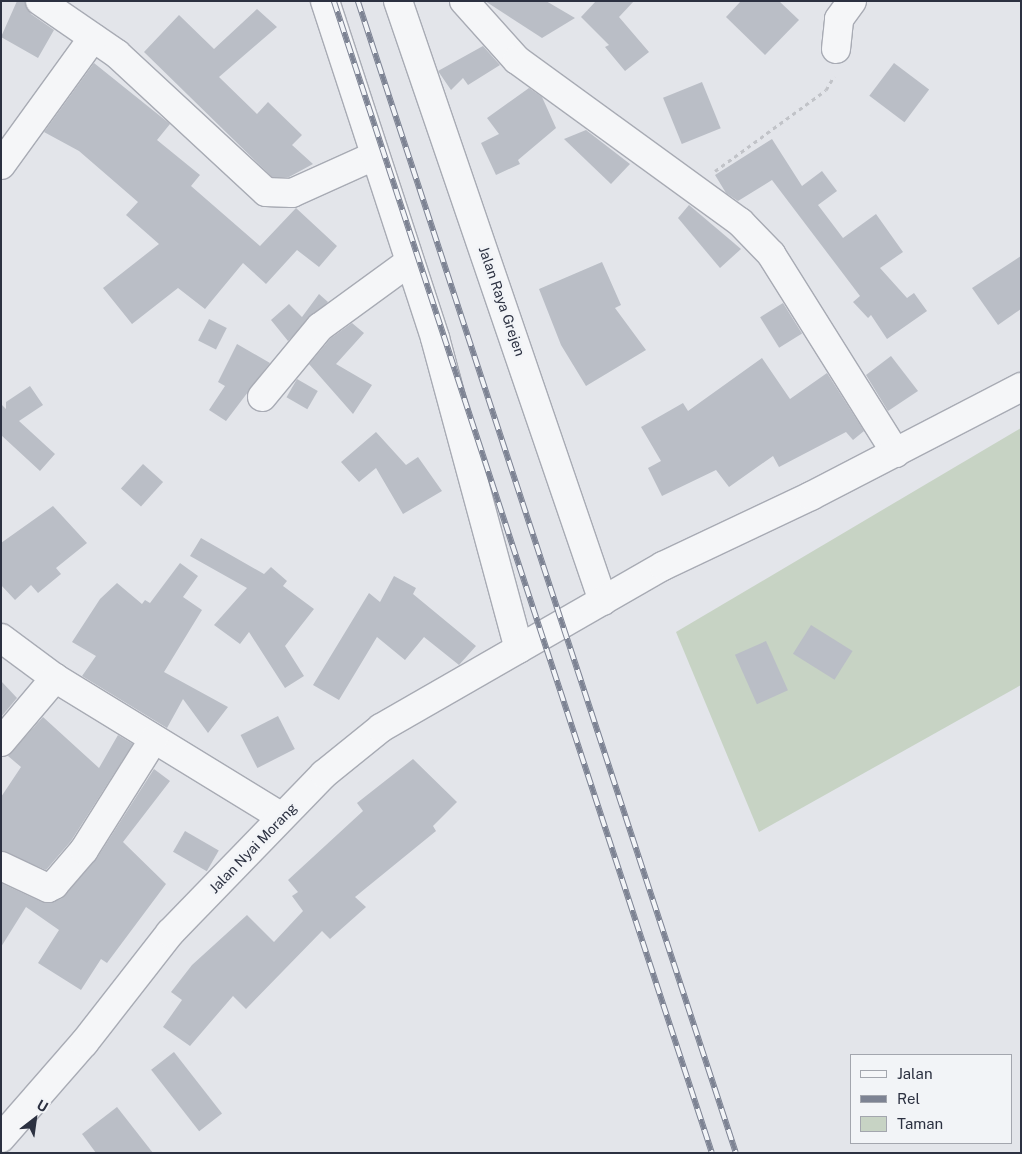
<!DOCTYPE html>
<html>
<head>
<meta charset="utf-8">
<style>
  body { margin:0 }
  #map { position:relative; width:1022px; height:1154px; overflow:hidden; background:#e3e5ea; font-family:"Public Sans",sans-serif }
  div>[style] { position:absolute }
  .green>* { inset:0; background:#c7d3c4 }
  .building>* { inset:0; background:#babec6; transform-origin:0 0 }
  .path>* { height:3px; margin-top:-1.5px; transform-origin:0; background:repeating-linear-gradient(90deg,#c1c3c8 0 4px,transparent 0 8px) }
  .roads { filter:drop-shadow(1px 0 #a8abb4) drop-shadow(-1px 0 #a8abb4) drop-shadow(0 1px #a8abb4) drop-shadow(0 -1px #a8abb4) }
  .minor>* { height:28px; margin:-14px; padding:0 14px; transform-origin:14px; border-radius:14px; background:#f5f6f8 }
  .rail>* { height:5.5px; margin-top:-2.75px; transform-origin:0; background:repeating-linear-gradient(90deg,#f2f4f7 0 11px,#7d8393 0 22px); box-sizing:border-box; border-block:1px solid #7d8393 }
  span { translate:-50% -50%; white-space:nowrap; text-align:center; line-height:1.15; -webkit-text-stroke:5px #f2f4f7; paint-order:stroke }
  .street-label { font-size:14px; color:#2c3141 }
  .frame { position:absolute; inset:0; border:2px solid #2c3141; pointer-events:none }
  .legend { position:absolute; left:850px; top:1054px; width:162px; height:90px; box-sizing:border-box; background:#f2f4f7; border:1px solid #a3a6ae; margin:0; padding:6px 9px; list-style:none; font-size:15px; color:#2c3141 }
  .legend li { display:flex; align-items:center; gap:10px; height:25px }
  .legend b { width:25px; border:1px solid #a3a6ae }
  .north { position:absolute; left:10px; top:1094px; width:50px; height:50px; -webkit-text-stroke:4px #f2f4f7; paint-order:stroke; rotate:30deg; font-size:14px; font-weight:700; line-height:20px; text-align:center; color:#2c3141 }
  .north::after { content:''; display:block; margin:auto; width:18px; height:22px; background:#2c3141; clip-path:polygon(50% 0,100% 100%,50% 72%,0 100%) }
</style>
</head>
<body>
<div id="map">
  <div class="green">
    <i style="clip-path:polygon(1021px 428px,1021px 685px,759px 832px,676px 632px)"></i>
  </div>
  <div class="building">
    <i style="clip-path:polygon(17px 1px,25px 1px,31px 14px,54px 30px,38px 58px,1px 37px)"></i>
    <i style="clip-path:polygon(485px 1px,546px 1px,575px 18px,542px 38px)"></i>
    <i style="clip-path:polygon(596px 1px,634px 1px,619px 17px,649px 52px,625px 71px,605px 47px,609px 45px,581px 17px)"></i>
    <i style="clip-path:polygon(741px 1px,779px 1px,799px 20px,765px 55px,726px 17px)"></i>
    <i style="clip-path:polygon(257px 9px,277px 27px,219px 77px,257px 114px,268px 102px,302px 135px,292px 145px,313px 164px,289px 177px,272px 177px,144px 52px,179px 15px,214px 49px)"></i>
    <i style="clip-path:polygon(483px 46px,500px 65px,468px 85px,463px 78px,451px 90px,438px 71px)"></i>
    <i style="clip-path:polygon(94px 63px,170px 124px,157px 140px,200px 175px,191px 186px,260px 246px,296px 208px,337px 246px,319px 267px,297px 250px,266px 284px,243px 263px,205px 309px,178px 288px,132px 324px,103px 288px,159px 244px,126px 215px,138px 202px,79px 151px,44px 132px)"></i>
    <i style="left:894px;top:63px;width:44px;height:41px;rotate:37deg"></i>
    <i style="left:702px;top:82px;width:50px;height:42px;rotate:68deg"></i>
    <i style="clip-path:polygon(529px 88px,542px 97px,556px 128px,518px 160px,520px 164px,496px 175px,481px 143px,499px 134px,487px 118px)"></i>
    <i style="clip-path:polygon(586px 130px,630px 164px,611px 184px,564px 139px)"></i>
    <i style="clip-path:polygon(772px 139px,802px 186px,822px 171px,837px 191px,818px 205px,843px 238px,876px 214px,903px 252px,880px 268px,907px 298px,914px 293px,927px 311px,887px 339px,871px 315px,868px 318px,853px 302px,860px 296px,772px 180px,738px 201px,726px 193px,715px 175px)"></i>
    <i style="clip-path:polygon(689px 205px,741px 249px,720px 268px,678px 218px)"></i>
    <i style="clip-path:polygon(1021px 256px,1021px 309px,998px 325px,972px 288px)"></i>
    <i style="clip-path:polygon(602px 262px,621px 305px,615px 308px,646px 350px,586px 386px,561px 345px,539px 289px)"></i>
    <i style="clip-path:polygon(319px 294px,328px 302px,288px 341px,271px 320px,289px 304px,302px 317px)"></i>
    <i style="left:783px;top:303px;width:36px;height:27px;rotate:58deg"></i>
    <i style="left:209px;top:319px;width:20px;height:24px;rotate:27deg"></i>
    <i style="clip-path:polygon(352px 323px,364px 333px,336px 364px,372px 385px,353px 414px,309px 364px,331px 338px)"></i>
    <i style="clip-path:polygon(237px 344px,270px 363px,226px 421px,209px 410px,225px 386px,218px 382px)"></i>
    <i style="clip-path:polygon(891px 356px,918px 391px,888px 411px,866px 375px)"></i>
    <i style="clip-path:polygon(762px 358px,790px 399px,827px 373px,864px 431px,853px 440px,846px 432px,779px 467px,773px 456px,729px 487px,716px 470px,662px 496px,648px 468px,661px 461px,641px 427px,683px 403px,688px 411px)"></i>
    <i style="left:297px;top:379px;width:24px;height:21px;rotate:30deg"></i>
    <i style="clip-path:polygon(30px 386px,43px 405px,19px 421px,55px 454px,40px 471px,1px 435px,1px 404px,6px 409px,6px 402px)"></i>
    <i style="clip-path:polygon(376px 432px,406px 465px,418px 457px,442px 491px,403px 514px,376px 468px,359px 482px,341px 462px)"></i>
    <i style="left:143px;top:464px;width:27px;height:33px;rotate:42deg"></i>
    <i style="clip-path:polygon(53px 506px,87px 543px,56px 568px,61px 574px,38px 593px,31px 585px,15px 600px,1px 585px,1px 543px)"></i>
    <i style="clip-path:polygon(201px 538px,264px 574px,271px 567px,287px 581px,283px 586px,314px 609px,285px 646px,304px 676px,285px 688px,249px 632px,240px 644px,214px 625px,247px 588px,190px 556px)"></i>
    <i style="clip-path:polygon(180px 563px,198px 576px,183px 597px,202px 610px,164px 672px,228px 707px,208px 733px,183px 699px,167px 728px,82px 676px,96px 656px,72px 642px,100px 599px,117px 583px,142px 604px,145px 600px,150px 603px)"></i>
    <i style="clip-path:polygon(394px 576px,416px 588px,413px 594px,476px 646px,459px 665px,424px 637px,405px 660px,377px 637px,339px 700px,313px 685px,369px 593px,380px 602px)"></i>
    <i style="left:811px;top:625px;width:49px;height:34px;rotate:32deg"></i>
    <i style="left:766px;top:641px;width:54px;height:34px;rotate:66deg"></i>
    <i style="clip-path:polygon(1px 681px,17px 698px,1px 717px)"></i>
    <i style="left:278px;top:716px;width:37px;height:42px;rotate:63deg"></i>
    <i style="clip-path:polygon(43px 717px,99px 768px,118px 735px,133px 744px,71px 841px,46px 870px,1px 851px,1px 797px,21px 767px,8px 756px)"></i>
    <i style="clip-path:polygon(413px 759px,457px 802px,433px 826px,436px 831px,355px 897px,366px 907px,330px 939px,322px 931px,246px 1009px,233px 996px,190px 1046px,163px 1027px,182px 1000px,171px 992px,192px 965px,247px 915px,274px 942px,303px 911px,292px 896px,298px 892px,288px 880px,363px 811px,357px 803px)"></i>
    <i style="clip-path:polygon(154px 769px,170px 781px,123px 842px,166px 884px,107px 963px,101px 959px,81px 990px,38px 963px,59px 930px,26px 907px,1px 947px,1px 883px,42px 902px,61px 899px,97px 858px)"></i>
    <i style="left:185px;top:831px;width:39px;height:24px;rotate:30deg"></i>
    <i style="left:174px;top:1052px;width:78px;height:29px;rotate:52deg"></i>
    <i style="clip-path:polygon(117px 1107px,153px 1153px,96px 1153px,82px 1134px)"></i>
  </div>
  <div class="path">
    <i style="left:715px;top:171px;width:137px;rotate:-36.1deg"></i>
    <i style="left:826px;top:90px;width:16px;rotate:-60deg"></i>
  </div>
  <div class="roads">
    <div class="minor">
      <i style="left:40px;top:1px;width:93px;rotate:34.5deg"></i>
      <i style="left:117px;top:54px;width:203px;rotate:42.8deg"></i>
      <i style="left:266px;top:192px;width:26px;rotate:2deg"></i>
      <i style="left:292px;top:193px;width:90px;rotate:-24.3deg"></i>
      <i style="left:325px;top:1px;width:354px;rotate:71.9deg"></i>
      <i style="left:435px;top:338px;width:322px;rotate:74.9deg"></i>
      <i style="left:398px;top:1px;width:634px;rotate:71.14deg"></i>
      <i style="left:464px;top:1px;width:79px;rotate:48.1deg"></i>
      <i style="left:517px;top:60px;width:276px;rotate:36deg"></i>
      <i style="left:740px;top:222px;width:45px;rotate:45.9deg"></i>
      <i style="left:771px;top:254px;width:235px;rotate:57.9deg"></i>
      <i style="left:836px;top:49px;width:30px;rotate:-84deg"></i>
      <i style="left:839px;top:19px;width:22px;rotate:-54deg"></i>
      <i style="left:1px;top:165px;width:157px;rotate:-54.1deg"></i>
      <i style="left:262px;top:397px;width:91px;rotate:-50.4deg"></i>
      <i style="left:320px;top:327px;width:110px;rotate:-36.1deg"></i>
      <i style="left:1px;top:638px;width:67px;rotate:36.5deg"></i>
      <i style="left:55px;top:678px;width:266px;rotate:31.5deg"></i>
      <i style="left:1px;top:742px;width:84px;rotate:-49.8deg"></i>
      <i style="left:1px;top:866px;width:52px;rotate:25.1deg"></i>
      <i style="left:48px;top:888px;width:7px;rotate:-27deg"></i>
      <i style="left:54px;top:885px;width:46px;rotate:-49.4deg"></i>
      <i style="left:84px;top:850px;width:131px;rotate:-57.8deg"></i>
      <i style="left:1px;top:1138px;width:126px;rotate:-48.9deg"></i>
      <i style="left:84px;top:1043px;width:140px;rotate:-52deg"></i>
      <i style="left:170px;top:933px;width:221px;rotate:-45.9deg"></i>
      <i style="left:324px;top:774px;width:73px;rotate:-38.9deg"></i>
      <i style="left:381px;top:728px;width:325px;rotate:-29.9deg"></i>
      <i style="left:663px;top:566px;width:164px;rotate:-25.3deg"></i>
      <i style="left:811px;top:496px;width:237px;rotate:-27.4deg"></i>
    </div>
  </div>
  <div class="rail">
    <i style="left:334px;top:1px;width:1212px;rotate:71.83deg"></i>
    <i style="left:358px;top:1px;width:1212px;rotate:71.83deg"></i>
  </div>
  <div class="street-label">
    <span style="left:502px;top:301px;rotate:71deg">Jalan Raya Grejen</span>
    <span style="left:253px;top:848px;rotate:-46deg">Jalan Nyai Morang</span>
  </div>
  <div class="frame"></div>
  <ul class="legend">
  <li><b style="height:6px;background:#f5f6f8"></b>Jalan</li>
  <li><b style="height:6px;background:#7d8393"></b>Rel</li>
  <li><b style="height:14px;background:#c7d3c4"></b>Taman</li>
  </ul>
  <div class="north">U</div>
</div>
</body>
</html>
